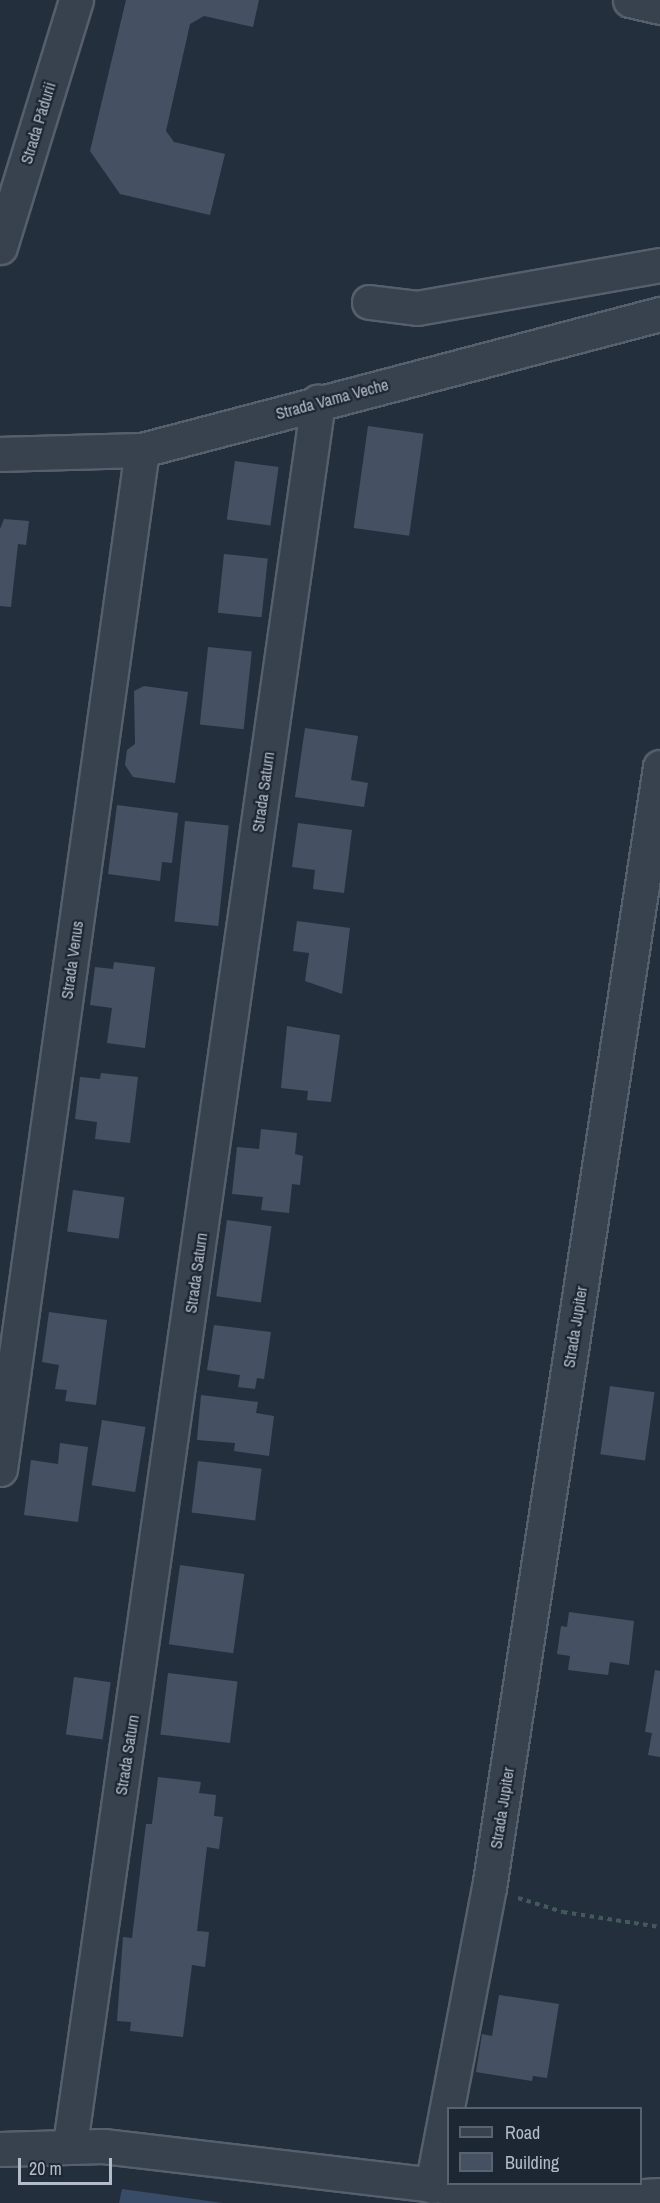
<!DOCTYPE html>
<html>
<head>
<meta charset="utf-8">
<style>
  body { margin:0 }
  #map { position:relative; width:660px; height:2203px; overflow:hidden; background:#242f3e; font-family:"Archivo Narrow",sans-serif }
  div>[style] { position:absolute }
  .water>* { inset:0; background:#394c67 }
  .building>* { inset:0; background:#455162; transform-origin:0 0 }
  .path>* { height:4px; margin-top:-2px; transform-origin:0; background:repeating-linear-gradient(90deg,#44595c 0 4.5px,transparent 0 9px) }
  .roads { filter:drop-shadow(2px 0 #565f6c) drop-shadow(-2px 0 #565f6c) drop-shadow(0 2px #565f6c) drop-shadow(0 -2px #565f6c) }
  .minor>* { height:33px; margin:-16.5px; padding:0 16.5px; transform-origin:16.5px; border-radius:16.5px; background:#38414e }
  span { translate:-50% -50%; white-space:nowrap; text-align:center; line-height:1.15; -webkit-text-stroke:4.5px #1d2633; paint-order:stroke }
  .street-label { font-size:16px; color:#b4bcc9 }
  .legend { position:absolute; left:447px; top:2107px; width:195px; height:78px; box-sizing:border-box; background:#1d2633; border:2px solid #59626f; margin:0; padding:8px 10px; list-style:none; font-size:18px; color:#b4bcc9 }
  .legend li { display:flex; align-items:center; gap:12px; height:30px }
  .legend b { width:30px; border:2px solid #59626f }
  .scale { position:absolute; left:18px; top:2158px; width:94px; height:27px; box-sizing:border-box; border:3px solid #b4bcc9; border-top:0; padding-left:8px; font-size:18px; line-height:21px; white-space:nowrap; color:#b4bcc9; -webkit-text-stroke:4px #1d2633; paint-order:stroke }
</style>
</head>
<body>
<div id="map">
  <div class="water">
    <i style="clip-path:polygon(122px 2189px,223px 2203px,119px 2203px)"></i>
  </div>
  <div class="building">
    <i style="clip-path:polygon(126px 0,259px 0,253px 27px,204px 16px,190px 24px,166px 131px,174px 142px,225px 154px,210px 215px,120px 194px,90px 151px)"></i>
    <i style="left:368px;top:426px;width:56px;height:103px;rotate:8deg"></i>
    <i style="left:235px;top:461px;width:44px;height:59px;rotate:8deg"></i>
    <i style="clip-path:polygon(4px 519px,29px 521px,26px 545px,18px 544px,11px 607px,0 606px,0 529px)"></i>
    <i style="left:224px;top:554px;width:44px;height:59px;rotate:6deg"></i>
    <i style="left:208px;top:647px;width:44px;height:78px;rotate:6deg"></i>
    <i style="clip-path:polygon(144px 686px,188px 692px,175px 783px,133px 777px,125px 765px,127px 750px,135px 744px,134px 691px)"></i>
    <i style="clip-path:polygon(305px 728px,358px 736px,351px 780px,368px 783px,364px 807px,295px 797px)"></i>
    <i style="clip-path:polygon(117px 805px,178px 813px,172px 863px,162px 862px,160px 881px,108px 874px)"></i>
    <i style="left:185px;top:821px;width:44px;height:101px;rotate:6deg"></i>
    <i style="clip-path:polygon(298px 823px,352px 830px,344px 893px,313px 889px,315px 870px,292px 867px)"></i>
    <i style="clip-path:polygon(297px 921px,350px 928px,342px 994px,305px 981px,309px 953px,293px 951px)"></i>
    <i style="clip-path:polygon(114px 962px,155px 967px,145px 1048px,107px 1043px,112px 1008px,90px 1005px,95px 967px,113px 969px)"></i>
    <i style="clip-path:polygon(287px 1026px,340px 1035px,331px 1102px,307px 1100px,308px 1091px,281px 1088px)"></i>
    <i style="clip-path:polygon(101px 1073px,138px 1077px,130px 1143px,95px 1139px,97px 1122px,75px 1119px,80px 1077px,100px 1079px)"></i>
    <i style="clip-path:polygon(261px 1129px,297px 1133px,295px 1154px,303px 1156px,300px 1185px,292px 1184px,289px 1213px,261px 1210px,263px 1197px,232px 1194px,237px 1147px,259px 1149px)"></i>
    <i style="left:73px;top:1190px;width:52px;height:42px;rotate:8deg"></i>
    <i style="left:227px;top:1220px;width:45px;height:77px;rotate:8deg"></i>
    <i style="clip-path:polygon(49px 1312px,107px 1320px,96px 1405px,65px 1401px,67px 1390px,55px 1389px,59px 1365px,42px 1362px)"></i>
    <i style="clip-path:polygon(214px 1325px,271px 1332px,264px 1379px,257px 1378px,255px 1389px,238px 1387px,240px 1375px,207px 1370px)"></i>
    <i style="left:610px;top:1386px;width:45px;height:69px;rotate:8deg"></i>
    <i style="clip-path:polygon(201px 1395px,258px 1402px,256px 1413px,274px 1416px,269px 1456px,234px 1451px,235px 1443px,197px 1440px)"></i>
    <i style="left:102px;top:1420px;width:44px;height:66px;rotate:9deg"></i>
    <i style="clip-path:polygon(60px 1443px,88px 1447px,78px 1522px,24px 1515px,31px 1460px,58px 1464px)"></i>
    <i style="left:198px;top:1461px;width:64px;height:52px;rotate:7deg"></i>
    <i style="left:180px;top:1565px;width:65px;height:80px;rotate:8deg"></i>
    <i style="clip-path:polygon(569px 1612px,634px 1621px,629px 1665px,610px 1662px,608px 1675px,568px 1670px,570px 1656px,557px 1654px,561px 1626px,567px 1627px)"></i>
    <i style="clip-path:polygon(655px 1670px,660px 1671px,660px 1757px,648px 1755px,652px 1733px,645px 1732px)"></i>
    <i style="left:168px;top:1673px;width:70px;height:62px;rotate:7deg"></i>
    <i style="left:74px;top:1677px;width:37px;height:58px;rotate:8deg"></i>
    <i style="clip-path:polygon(158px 1777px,201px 1782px,199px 1793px,216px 1795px,214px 1816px,223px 1817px,219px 1849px,207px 1847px,197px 1931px,209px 1932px,205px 1967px,192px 1965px,183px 2037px,130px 2031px,131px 2022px,117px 2021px,123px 1937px,132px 1938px,146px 1824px,152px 1824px)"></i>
    <i style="clip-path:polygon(499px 1995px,559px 2004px,547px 2078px,533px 2076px,532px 2081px,476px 2072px,482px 2034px,492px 2036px)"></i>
  </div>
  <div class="path">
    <i style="left:518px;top:1898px;width:47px;rotate:17.3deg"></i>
    <i style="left:563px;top:1912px;width:98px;rotate:8.8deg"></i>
  </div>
  <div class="roads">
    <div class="minor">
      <i style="left:630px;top:0;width:31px;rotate:13deg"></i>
      <i style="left:0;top:247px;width:258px;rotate:-72.9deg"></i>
      <i style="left:369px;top:302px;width:48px;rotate:7.1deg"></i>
      <i style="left:417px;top:308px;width:247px;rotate:-10deg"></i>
      <i style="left:0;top:454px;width:142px;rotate:-1.6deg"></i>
      <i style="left:142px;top:450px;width:536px;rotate:-14.71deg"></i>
      <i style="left:0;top:1469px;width:1029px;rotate:-82.07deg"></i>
      <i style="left:70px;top:2144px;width:1760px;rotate:-81.9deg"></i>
      <i style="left:0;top:2149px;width:103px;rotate:-1.7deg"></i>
      <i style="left:103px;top:2146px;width:414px;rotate:6.7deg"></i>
      <i style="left:514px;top:2194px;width:81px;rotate:3.5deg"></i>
      <i style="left:595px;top:2199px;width:65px;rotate:-3.5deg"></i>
      <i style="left:432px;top:2186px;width:303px;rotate:-79.2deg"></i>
      <i style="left:489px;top:1888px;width:1134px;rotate:-81.33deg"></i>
    </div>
  </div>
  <div class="street-label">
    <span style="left:38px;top:123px;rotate:-73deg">Strada Pădurii</span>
    <span style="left:332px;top:399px;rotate:-15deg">Strada Vama Veche</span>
    <span style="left:263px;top:792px;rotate:-82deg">Strada Saturn</span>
    <span style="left:72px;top:960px;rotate:-82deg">Strada Venus</span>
    <span style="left:196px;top:1273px;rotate:-82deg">Strada Saturn</span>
    <span style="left:575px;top:1327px;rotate:-81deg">Strada Jupiter</span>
    <span style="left:127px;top:1755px;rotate:-81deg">Strada Saturn</span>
    <span style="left:502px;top:1808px;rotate:-81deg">Strada Jupiter</span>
  </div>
  <ul class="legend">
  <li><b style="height:8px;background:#38414e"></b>Road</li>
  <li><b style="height:16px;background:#455162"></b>Building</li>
  </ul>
  <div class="scale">20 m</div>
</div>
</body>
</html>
